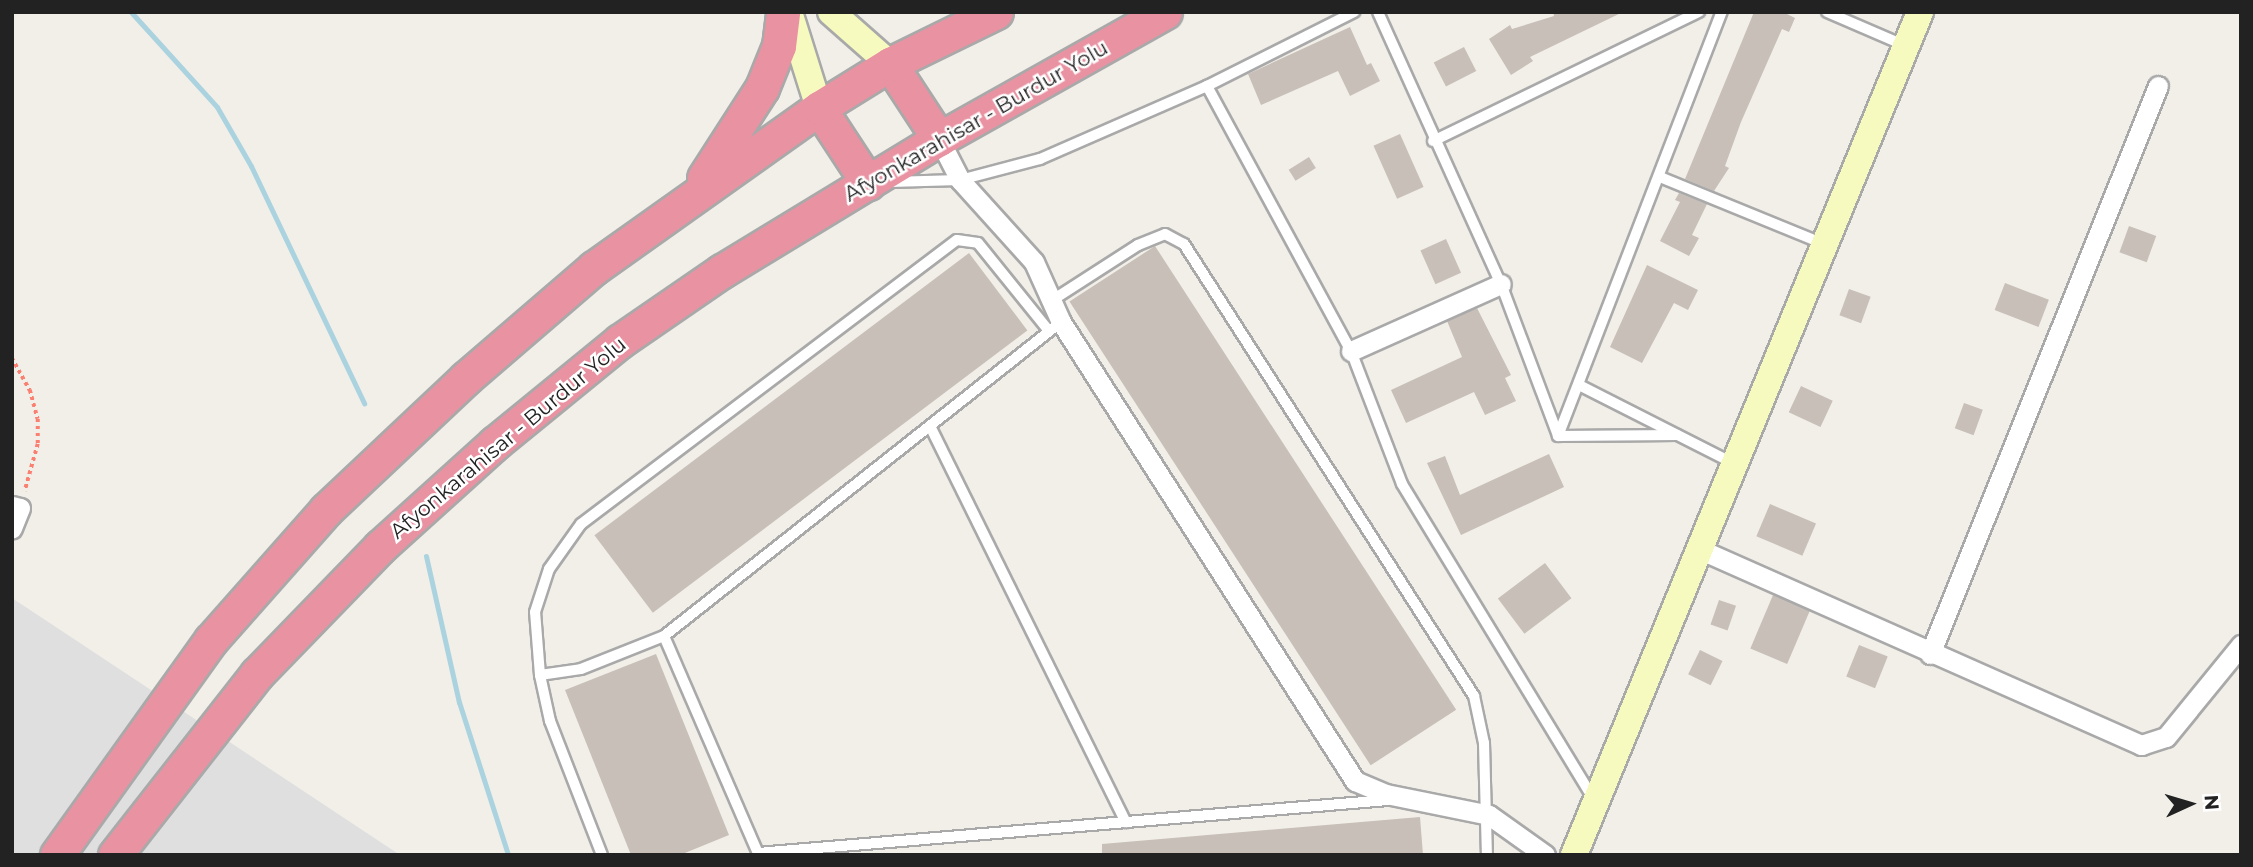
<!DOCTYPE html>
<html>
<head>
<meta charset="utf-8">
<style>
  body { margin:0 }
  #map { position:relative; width:2253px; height:867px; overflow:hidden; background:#f2efe9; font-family:Montserrat,sans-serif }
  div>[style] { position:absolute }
  .residential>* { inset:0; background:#e0dfdf }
  .stream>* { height:5px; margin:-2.5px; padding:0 2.5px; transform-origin:2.5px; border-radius:2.5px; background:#aad3df }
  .building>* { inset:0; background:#c7bfb8; transform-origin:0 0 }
  .path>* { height:3.5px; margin-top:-1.75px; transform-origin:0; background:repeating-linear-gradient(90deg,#fa8072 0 3.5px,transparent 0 7px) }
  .roads { filter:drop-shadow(2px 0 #a9a9a9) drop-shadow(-2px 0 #a9a9a9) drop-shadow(0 2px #a9a9a9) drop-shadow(0 -2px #a9a9a9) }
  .lane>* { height:10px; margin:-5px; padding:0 5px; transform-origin:5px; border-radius:5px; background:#fff }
  .street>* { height:19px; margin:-9.5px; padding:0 9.5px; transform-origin:9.5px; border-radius:9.5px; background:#fff }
  .secondary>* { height:26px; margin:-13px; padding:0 13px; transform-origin:13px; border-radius:13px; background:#f7fabf }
  .highway>* { height:33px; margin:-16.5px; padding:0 16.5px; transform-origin:16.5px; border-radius:16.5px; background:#e892a2 }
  span { translate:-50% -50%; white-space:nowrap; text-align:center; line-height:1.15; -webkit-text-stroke:5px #fff; paint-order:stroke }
  .street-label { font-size:21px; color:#222 }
  .frame { position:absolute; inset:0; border:14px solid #222; pointer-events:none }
  .north { position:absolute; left:2155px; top:769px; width:70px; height:70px; -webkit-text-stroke:5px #fff; paint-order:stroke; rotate:86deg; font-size:19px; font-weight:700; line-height:28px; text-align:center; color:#222 }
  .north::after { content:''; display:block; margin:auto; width:24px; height:32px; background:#222; clip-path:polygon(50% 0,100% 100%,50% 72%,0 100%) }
</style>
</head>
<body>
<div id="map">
  <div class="residential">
    <i style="clip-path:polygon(12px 598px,400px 855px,12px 855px)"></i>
  </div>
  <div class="stream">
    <i style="left:131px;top:12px;width:128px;rotate:47.8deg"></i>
    <i style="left:217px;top:107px;width:68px;rotate:60deg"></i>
    <i style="left:251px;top:166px;width:263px;rotate:64.5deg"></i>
    <i style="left:426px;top:556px;width:150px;rotate:77.3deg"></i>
    <i style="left:459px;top:702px;width:161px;rotate:72.2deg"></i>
  </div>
  <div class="building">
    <i style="clip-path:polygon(1553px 12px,1623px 12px,1530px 57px,1533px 61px,1511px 75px,1489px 39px,1510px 25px,1512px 29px,1554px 16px)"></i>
    <i style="clip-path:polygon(1754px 12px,1783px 12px,1795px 18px,1789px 32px,1782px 29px,1741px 122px,1725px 166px,1729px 168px,1714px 191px,1685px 179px)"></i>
    <i style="clip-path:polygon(1350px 27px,1367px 65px,1371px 63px,1380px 81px,1350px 96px,1338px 71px,1261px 105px,1248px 74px)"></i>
    <i style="left:1464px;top:47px;width:27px;height:34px;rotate:63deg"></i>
    <i style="left:1400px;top:134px;width:58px;height:29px;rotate:66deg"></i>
    <i style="left:1309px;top:157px;width:13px;height:24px;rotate:58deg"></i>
    <i style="clip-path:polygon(1679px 193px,1707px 204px,1692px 235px,1699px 238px,1689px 256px,1660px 241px,1680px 202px,1675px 200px)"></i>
    <i style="left:2129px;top:226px;width:29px;height:28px;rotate:20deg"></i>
    <i style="left:1446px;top:239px;width:37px;height:28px;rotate:66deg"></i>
    <i style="left:1155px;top:246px;width:553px;height:102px;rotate:57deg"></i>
    <i style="left:969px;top:253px;width:97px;height:469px;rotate:53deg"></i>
    <i style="clip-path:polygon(1647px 265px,1698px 290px,1688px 310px,1674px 303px,1642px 363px,1610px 347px)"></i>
    <i style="left:2005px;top:283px;width:47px;height:29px;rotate:21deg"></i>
    <i style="left:1849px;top:289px;width:23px;height:28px;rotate:20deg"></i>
    <i style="clip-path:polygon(1477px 308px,1511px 375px,1505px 378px,1516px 401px,1485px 415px,1474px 392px,1406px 423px,1391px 390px,1462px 357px,1447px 321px)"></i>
    <i style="left:1801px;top:386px;width:35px;height:29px;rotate:25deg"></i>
    <i style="left:1964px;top:403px;width:20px;height:27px;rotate:20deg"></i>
    <i style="clip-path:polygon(1549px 454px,1564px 487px,1461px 535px,1427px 463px,1445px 456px,1460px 495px)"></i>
    <i style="left:1770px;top:504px;width:50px;height:35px;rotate:23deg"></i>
    <i style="left:1545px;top:563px;width:44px;height:59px;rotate:53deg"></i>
    <i style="left:1773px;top:595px;width:40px;height:58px;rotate:23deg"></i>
    <i style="left:1719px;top:600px;width:18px;height:26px;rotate:19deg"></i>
    <i style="left:1859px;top:645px;width:31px;height:34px;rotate:22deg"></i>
    <i style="left:1700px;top:650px;width:25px;height:27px;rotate:26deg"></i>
    <i style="clip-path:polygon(656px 654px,729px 835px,680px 855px,631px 855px,565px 690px)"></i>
    <i style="clip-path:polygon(1420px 817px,1423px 855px,1102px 855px,1102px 844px)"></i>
  </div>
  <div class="path">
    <i style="left:12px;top:358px;width:37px;rotate:61deg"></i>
    <i style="left:30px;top:390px;width:30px;rotate:75deg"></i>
    <i style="left:38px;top:419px;width:25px;rotate:90deg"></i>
    <i style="left:38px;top:444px;width:49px;rotate:105.5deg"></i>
  </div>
  <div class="roads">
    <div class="lane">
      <i style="left:1378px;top:12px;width:299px;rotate:65.7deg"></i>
      <i style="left:1501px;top:284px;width:162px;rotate:69.4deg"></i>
      <i style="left:1558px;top:436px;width:119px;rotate:-0.5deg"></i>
      <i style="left:1827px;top:12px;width:86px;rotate:23.3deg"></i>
      <i style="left:1207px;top:86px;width:302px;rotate:61.5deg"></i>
      <i style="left:1351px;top:351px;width:142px;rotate:69deg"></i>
      <i style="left:1402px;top:484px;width:368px;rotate:58.7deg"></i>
      <i style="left:1433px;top:141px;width:296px;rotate:-25.9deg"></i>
      <i style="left:1660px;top:177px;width:177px;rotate:22.2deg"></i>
      <i style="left:889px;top:182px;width:71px;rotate:-1.6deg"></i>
      <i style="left:960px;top:180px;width:83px;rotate:-14.7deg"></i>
      <i style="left:1040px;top:159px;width:182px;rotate:-23.6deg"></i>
      <i style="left:1207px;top:86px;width:165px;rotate:-26.7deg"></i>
      <i style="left:1051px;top:301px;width:103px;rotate:-32.8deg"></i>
      <i style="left:1138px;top:245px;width:29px;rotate:-22deg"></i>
      <i style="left:1165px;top:234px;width:21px;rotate:28deg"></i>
      <i style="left:1184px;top:244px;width:537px;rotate:57.32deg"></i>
      <i style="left:1474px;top:696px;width:48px;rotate:78deg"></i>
      <i style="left:1484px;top:743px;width:112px;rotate:88.5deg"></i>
      <i style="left:1061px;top:322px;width:506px;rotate:141.66deg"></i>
      <i style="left:664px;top:636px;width:236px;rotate:66.6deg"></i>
      <i style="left:758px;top:853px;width:632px;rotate:-4.81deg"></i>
      <i style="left:1581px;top:386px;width:170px;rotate:26.9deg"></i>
      <i style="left:930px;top:426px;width:442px;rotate:63.7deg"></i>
      <i style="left:1558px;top:436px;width:455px;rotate:-68.9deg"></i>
      <i style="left:540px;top:675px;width:41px;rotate:-8.3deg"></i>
      <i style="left:581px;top:669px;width:89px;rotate:-21.7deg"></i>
      <i style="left:602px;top:855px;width:144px;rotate:-111.2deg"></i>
      <i style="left:550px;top:721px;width:47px;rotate:-102.3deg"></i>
      <i style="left:540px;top:675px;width:63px;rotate:-94.5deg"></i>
      <i style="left:535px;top:612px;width:45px;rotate:-72deg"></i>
      <i style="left:549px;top:569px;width:55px;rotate:-54.6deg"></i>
      <i style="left:581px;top:524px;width:471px;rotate:-37.1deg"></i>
      <i style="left:957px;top:240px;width:21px;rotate:8deg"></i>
      <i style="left:978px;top:243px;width:113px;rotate:51.1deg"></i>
    </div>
    <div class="street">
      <i style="left:939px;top:139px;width:46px;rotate:62.9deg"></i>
      <i style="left:960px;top:180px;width:110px;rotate:47.9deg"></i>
      <i style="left:1034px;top:262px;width:66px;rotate:65.8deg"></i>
      <i style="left:1061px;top:322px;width:545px;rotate:57.36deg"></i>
      <i style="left:1355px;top:781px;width:34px;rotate:23deg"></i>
      <i style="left:1386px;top:794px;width:105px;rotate:11.5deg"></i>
      <i style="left:1489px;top:815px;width:69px;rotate:35.5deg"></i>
      <i style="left:1351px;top:351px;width:164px;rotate:-24.1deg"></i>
      <i style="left:12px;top:506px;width:8px;rotate:14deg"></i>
      <i style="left:20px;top:508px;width:22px;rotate:112deg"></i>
      <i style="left:1699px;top:549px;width:484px;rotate:23.9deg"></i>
      <i style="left:2141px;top:745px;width:26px;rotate:-18deg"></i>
      <i style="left:2166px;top:737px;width:119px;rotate:-50.8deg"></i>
      <i style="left:1930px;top:654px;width:612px;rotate:-68.13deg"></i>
    </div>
    <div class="secondary">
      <i style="left:789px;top:12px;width:101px;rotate:72.6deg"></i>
      <i style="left:831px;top:12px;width:79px;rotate:41.4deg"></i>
      <i style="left:1574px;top:855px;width:911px;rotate:-67.68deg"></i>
    </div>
    <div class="highway">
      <i style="left:890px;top:64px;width:90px;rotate:56.8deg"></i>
      <i style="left:819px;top:108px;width:90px;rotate:56.8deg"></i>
      <i style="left:704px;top:178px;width:107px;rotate:-57.2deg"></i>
      <i style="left:762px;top:88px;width:45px;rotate:-68deg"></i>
      <i style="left:779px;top:46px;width:34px;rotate:-83deg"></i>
      <i style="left:57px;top:855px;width:264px;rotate:-54.4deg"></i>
      <i style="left:211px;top:640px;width:174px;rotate:-48.5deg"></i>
      <i style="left:326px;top:510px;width:192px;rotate:-43.3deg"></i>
      <i style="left:466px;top:378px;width:169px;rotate:-40.7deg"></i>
      <i style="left:594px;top:268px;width:276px;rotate:-35.4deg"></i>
      <i style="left:819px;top:108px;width:84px;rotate:-31.8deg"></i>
      <i style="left:890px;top:64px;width:118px;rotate:-26.1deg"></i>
      <i style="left:115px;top:855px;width:230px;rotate:-51.9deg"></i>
      <i style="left:257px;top:674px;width:177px;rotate:-45.9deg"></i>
      <i style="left:380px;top:547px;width:155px;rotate:-42.1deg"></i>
      <i style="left:495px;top:443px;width:161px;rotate:-39.2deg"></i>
      <i style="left:620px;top:341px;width:124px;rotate:-34.5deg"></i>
      <i style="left:722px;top:271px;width:254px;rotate:-31.3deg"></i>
      <i style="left:939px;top:139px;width:259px;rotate:-29.3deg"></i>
    </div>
  </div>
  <div class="street-label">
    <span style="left:976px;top:121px;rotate:-30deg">Afyonkarahisar - Burdur Yolu</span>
    <span style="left:508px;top:438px;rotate:-40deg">Afyonkarahisar - Burdur Yolu</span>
  </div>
  <div class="frame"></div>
  <div class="north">N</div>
</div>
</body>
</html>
